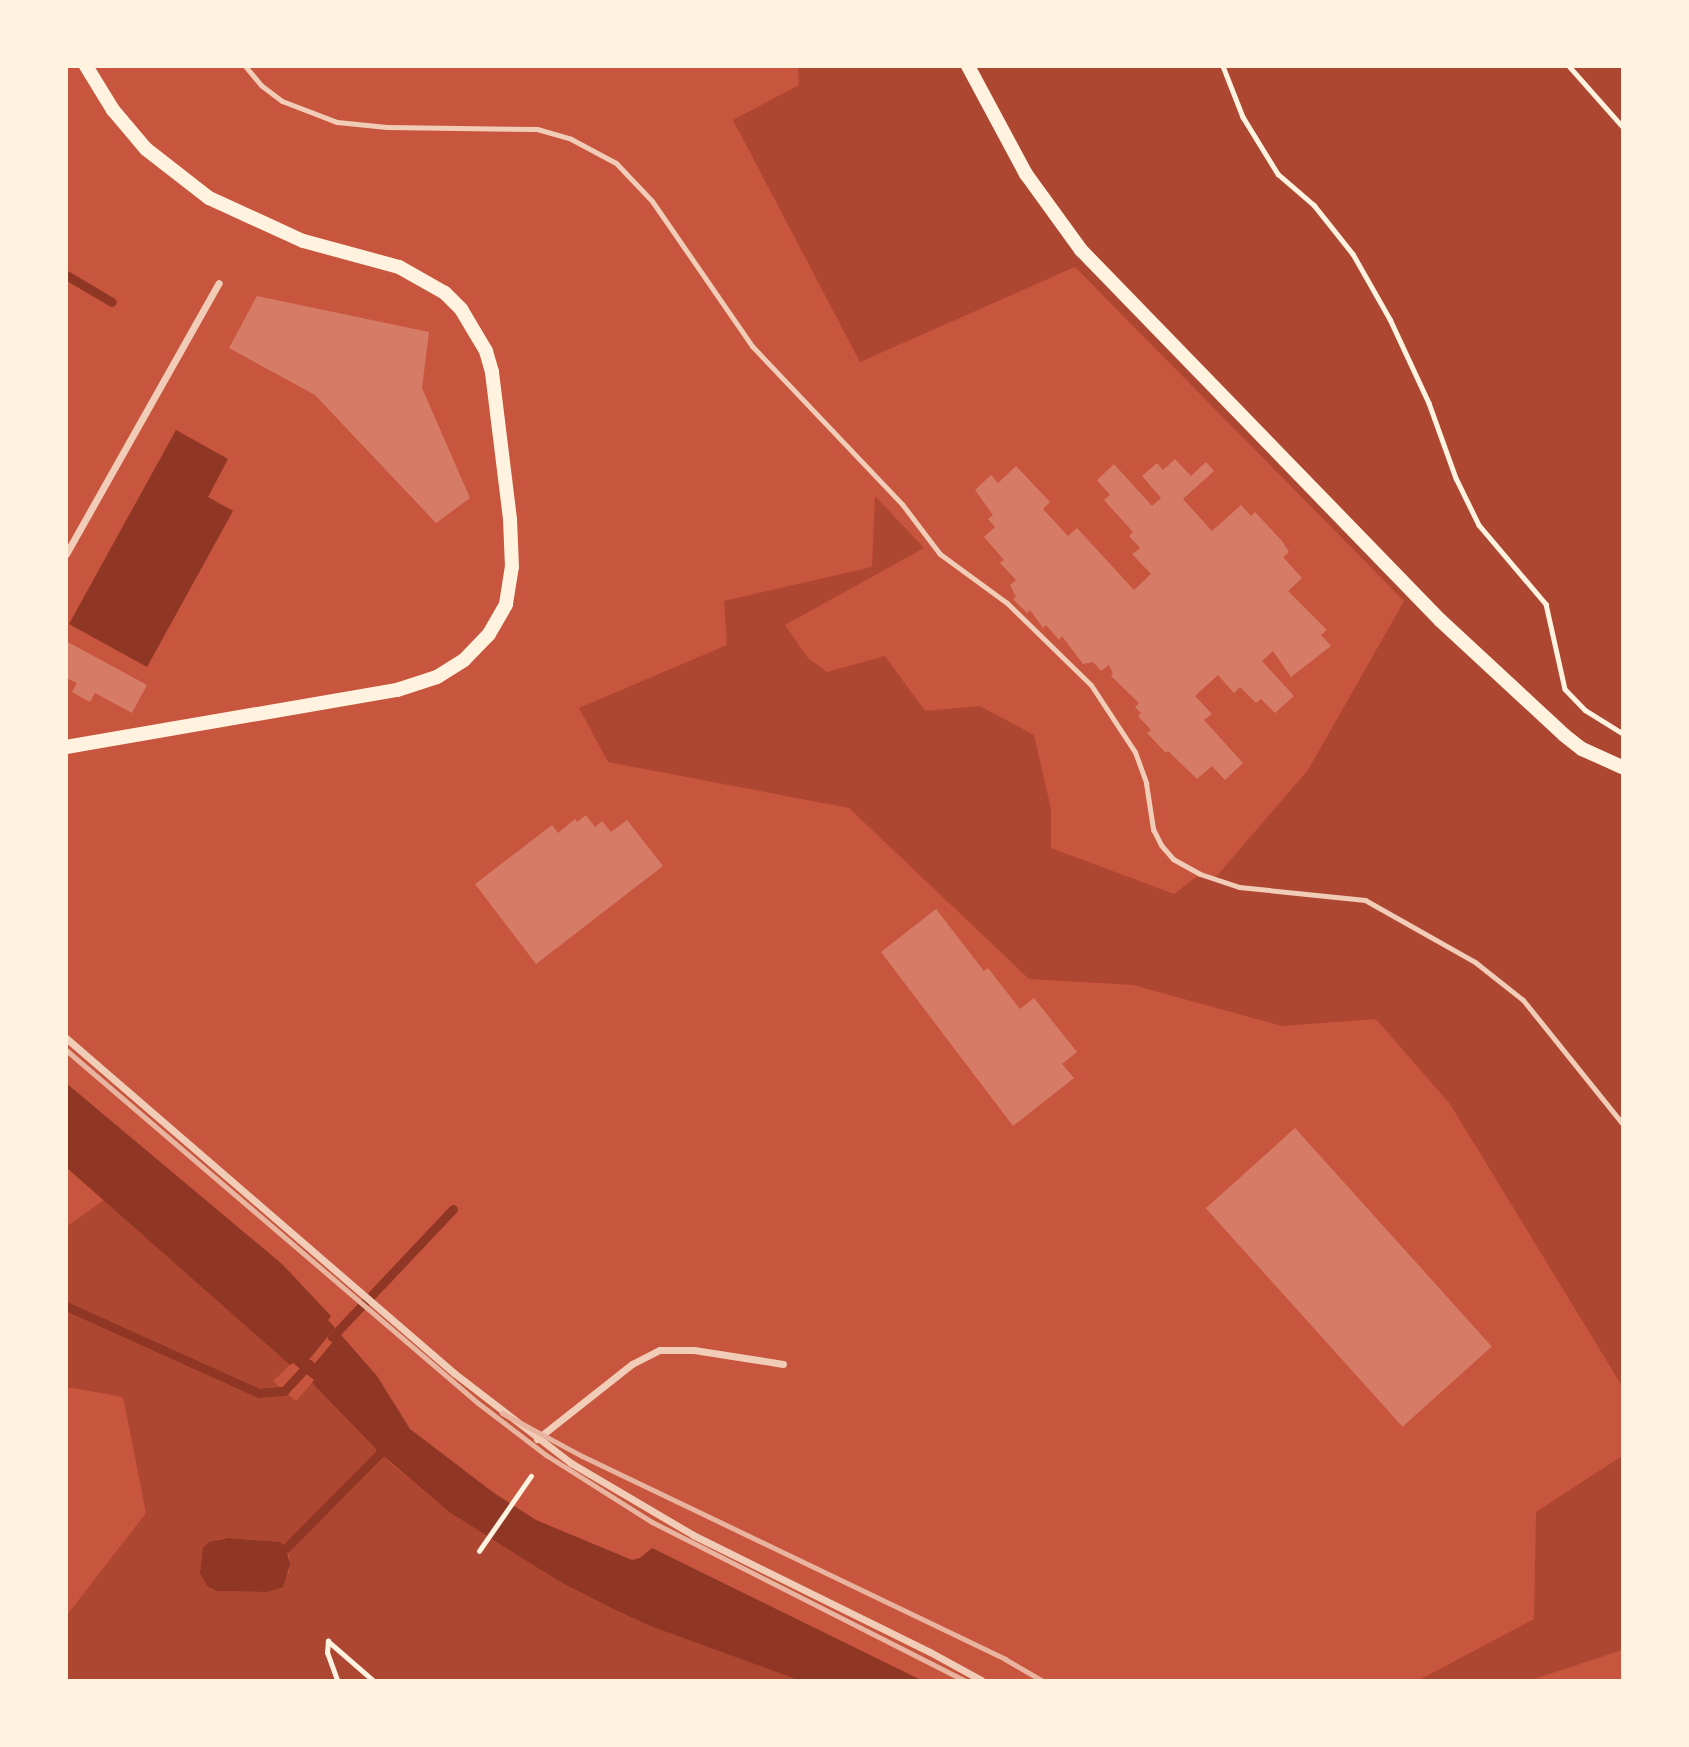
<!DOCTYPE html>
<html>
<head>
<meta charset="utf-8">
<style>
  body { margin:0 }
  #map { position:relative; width:1689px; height:1747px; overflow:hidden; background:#c8553d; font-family:"Work Sans",sans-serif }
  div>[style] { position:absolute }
  .green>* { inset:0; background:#ae4732 }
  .water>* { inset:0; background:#8f3625 }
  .pier>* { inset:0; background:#c8553d }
  .stream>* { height:9px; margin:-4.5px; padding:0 4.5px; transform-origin:4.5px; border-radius:4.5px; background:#8f3625 }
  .building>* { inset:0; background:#d67c66; transform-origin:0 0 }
  .path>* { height:4.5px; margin:-2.25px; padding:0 2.25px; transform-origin:2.25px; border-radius:2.25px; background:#fff3e0 }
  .service>* { height:5px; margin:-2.5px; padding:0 2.5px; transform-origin:2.5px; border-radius:2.5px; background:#f1ccb7 }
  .minor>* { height:7px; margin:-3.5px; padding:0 3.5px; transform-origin:3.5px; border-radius:3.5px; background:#f1ccb7 }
  .secondary>* { height:14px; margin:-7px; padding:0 7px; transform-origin:7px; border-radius:7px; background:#fff3e0 }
  .rail>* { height:5px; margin:-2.5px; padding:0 2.5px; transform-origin:2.5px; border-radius:2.5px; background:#e9b49f }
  span { translate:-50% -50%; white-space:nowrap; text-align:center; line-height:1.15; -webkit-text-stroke:7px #fff3e0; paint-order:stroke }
  .frame { position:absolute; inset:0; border:68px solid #fff3e0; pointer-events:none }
</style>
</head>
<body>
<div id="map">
  <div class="green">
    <i style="clip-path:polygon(798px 67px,1622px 67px,1622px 1386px,1450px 1104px,1376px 1019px,1282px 1026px,1133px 985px,1029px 979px,849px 808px,608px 762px,579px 708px,727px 645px,724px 601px,872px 567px,875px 496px,924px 548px,785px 625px,808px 658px,827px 672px,885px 656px,925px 711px,980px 706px,1034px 735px,1051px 809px,1051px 848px,1174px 894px,1200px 874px,1214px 879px,1308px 770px,1404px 601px,1075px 267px,860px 362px,733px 120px,799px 85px)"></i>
    <i style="clip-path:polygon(evenodd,104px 1200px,290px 1365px,273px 1381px,296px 1401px,312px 1383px,389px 1462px,449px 1512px,557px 1580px,607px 1606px,650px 1626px,798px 1680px,67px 1680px,67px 1615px,146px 1513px,123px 1397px,67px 1387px,66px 1227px,104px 1200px,228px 1538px,280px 1542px,289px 1555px,289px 1573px,268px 1592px,217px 1591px,217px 1539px,228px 1538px)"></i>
    <i style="clip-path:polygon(1622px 1456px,1622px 1650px,1531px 1680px,1419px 1680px,1534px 1619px,1536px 1512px)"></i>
  </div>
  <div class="water">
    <i style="clip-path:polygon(176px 430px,228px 459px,208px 497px,233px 511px,147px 667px,69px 624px)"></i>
    <i style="clip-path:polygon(66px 1083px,282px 1264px,331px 1316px,328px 1320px,377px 1376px,410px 1429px,494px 1493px,536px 1520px,632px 1560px,640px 1558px,652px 1548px,921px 1680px,798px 1680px,650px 1626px,607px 1606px,557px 1580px,449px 1512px,380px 1453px,312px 1383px,314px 1380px,293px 1363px,290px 1365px,67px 1168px)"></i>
    <i style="clip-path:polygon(228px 1538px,280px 1542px,286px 1548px,290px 1565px,283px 1587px,268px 1592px,217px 1591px,207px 1586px,200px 1573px,203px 1548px,209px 1542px)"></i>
  </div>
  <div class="pier">
    <i style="clip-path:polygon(338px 1324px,343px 1330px,304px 1376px,299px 1372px)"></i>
  </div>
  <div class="stream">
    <i style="left:66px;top:275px;width:53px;rotate:30.4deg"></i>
    <i style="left:66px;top:1306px;width:212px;rotate:24.3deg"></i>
    <i style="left:259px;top:1393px;width:25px;rotate:-5deg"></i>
    <i style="left:284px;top:1391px;width:37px;rotate:-47deg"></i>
    <i style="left:332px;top:1337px;width:176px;rotate:-46.6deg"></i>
    <i style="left:286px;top:1548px;width:134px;rotate:-45.3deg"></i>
    <i style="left:380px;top:1453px;width:11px;rotate:-75deg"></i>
  </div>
  <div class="building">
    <i style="clip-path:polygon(257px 296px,429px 332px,422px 388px,470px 498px,436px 523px,315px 395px,229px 348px)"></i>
    <i style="clip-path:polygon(1175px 459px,1191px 476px,1206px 462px,1214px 471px,1183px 499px,1212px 531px,1241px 505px,1251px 516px,1255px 512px,1282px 541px,1289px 552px,1283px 557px,1302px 578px,1288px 591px,1327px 630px,1321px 635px,1331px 646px,1291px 677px,1273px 651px,1262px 661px,1294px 696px,1275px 713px,1261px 699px,1256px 703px,1240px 687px,1234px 693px,1218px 675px,1195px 696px,1212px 714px,1204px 720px,1243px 763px,1225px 780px,1212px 766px,1197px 779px,1168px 751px,1166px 753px,1147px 733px,1151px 730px,1138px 716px,1141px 713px,1135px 707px,1139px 703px,1111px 676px,1113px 674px,1109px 665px,1101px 671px,1093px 662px,1083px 664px,1062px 636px,1059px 640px,1046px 625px,1043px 628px,1030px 610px,1027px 613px,1013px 599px,1016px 597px,1010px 585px,1016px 580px,1000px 563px,1004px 560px,984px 537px,995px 527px,988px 519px,993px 515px,975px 490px,991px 475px,998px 483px,1016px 466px,1050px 502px,1043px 509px,1068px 536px,1077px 528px,1134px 590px,1151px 574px,1132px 554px,1140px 548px,1129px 536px,1133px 532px,1104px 500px,1110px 495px,1097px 480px,1114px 464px,1152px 506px,1161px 498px,1142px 476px,1157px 463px,1163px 470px)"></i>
    <i style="clip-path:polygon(66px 641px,147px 685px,132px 713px,95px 693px,90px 702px,72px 692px,77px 683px,66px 678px)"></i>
    <i style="clip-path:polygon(586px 815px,595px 827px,602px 821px,611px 832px,627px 820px,663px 866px,536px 964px,475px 884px,552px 825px,558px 833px,575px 819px,577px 822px)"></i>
    <i style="clip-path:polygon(936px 909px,984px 971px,988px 968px,1020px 1009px,1034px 998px,1077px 1052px,1062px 1064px,1074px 1078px,1013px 1126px,881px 952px)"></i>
    <i style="left:1295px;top:1128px;width:294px;height:120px;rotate:48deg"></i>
  </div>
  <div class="path">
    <i style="left:1223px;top:66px;width:55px;rotate:68.6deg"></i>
    <i style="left:1243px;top:117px;width:67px;rotate:58.4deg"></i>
    <i style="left:1278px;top:174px;width:48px;rotate:40.7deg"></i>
    <i style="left:1314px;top:205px;width:63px;rotate:51.5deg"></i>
    <i style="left:1353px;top:254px;width:75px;rotate:60.4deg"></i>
    <i style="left:1390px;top:319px;width:93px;rotate:65.1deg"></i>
    <i style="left:1429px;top:403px;width:80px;rotate:70.2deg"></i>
    <i style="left:1456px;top:478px;width:52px;rotate:63.9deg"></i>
    <i style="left:1479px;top:525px;width:104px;rotate:49.7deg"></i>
    <i style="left:1546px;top:604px;width:87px;rotate:77.4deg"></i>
    <i style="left:1565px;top:689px;width:29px;rotate:46deg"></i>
    <i style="left:1585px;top:710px;width:44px;rotate:31.9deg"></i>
    <i style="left:1569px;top:66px;width:80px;rotate:48.5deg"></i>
    <i style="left:479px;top:1551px;width:91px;rotate:-55.3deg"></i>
    <i style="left:337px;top:1680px;width:29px;rotate:-110deg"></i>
    <i style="left:327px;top:1653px;width:12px;rotate:-85deg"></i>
    <i style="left:328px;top:1641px;width:60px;rotate:40.9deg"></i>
  </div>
  <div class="service">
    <i style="left:245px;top:66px;width:26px;rotate:50deg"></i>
    <i style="left:262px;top:86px;width:25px;rotate:37deg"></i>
    <i style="left:282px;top:101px;width:59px;rotate:20.9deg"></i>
    <i style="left:337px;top:122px;width:50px;rotate:5.7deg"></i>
    <i style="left:387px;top:127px;width:150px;rotate:0.8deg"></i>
    <i style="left:537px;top:129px;width:35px;rotate:16deg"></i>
    <i style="left:571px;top:139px;width:51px;rotate:28.1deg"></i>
    <i style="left:616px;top:163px;width:52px;rotate:46.5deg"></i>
    <i style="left:652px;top:201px;width:176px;rotate:55.4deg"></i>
    <i style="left:752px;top:346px;width:218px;rotate:46.5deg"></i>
    <i style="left:902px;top:504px;width:63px;rotate:52.8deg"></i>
    <i style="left:940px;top:554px;width:83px;rotate:36.2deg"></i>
    <i style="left:1007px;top:603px;width:117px;rotate:44.3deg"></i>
    <i style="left:1091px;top:685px;width:80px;rotate:56.7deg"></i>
    <i style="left:1135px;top:752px;width:33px;rotate:70deg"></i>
    <i style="left:1146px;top:783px;width:47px;rotate:81.3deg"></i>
    <i style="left:1153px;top:829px;width:18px;rotate:63deg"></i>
    <i style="left:1161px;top:845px;width:18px;rotate:49deg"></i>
    <i style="left:1173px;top:859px;width:31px;rotate:29deg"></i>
    <i style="left:1200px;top:874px;width:41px;rotate:18.4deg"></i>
    <i style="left:1239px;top:887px;width:127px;rotate:5.9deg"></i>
    <i style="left:1365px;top:900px;width:126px;rotate:29.4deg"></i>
    <i style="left:1475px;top:962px;width:61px;rotate:38.4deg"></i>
    <i style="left:1523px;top:1000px;width:158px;rotate:51.2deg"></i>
  </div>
  <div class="minor">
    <i style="left:66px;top:554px;width:311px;rotate:-60.6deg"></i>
    <i style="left:66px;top:1038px;width:513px;rotate:40.81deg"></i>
    <i style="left:454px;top:1373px;width:148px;rotate:37.6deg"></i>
    <i style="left:571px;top:1463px;width:142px;rotate:30.5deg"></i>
    <i style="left:693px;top:1535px;width:264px;rotate:26.3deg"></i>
    <i style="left:930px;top:1652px;width:58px;rotate:28.8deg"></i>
    <i style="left:537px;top:1439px;width:121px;rotate:-38.3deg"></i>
    <i style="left:632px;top:1364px;width:31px;rotate:-27deg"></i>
    <i style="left:660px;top:1350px;width:34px"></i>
    <i style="left:694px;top:1350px;width:90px;rotate:8.9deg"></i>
  </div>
  <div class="secondary">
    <i style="left:968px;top:66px;width:123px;rotate:61.8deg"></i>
    <i style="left:1026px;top:174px;width:94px;rotate:54.1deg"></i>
    <i style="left:1081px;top:250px;width:516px;rotate:45.86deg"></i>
    <i style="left:1440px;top:620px;width:169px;rotate:42.8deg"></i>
    <i style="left:1564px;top:735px;width:23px;rotate:38deg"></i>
    <i style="left:1582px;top:749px;width:44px;rotate:24.2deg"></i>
    <i style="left:66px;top:747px;width:336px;rotate:-9.8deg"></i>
    <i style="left:397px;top:690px;width:42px;rotate:-18deg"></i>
    <i style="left:437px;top:677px;width:32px;rotate:-32deg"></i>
    <i style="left:464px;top:660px;width:36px;rotate:-46deg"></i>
    <i style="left:489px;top:634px;width:34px;rotate:-60deg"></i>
    <i style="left:506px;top:604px;width:37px;rotate:-81deg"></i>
    <i style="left:512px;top:567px;width:48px;rotate:-92.4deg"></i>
    <i style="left:510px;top:519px;width:148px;rotate:-97deg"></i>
    <i style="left:492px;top:372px;width:22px;rotate:-106deg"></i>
    <i style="left:486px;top:351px;width:49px;rotate:-120.8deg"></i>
    <i style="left:461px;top:309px;width:23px;rotate:-135deg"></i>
    <i style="left:445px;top:293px;width:53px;rotate:-150.5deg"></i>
    <i style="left:399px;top:267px;width:99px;rotate:-164.8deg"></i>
    <i style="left:303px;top:241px;width:103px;rotate:-155.4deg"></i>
    <i style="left:209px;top:198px;width:80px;rotate:-142.1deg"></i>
    <i style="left:146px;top:149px;width:51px;rotate:-130.2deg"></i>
    <i style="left:113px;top:110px;width:52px;rotate:-121.5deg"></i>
  </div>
  <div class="rail">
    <i style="left:66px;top:1050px;width:543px;rotate:40.59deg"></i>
    <i style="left:478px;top:1403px;width:86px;rotate:37.4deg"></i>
    <i style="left:546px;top:1455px;width:125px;rotate:32.3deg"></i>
    <i style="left:652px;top:1522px;width:350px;rotate:26.9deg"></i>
    <i style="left:502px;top:1413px;width:91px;rotate:28.3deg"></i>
    <i style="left:582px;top:1456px;width:469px;rotate:25.6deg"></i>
    <i style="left:1005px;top:1659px;width:42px;rotate:30.3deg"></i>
  </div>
  <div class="frame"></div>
</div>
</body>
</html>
